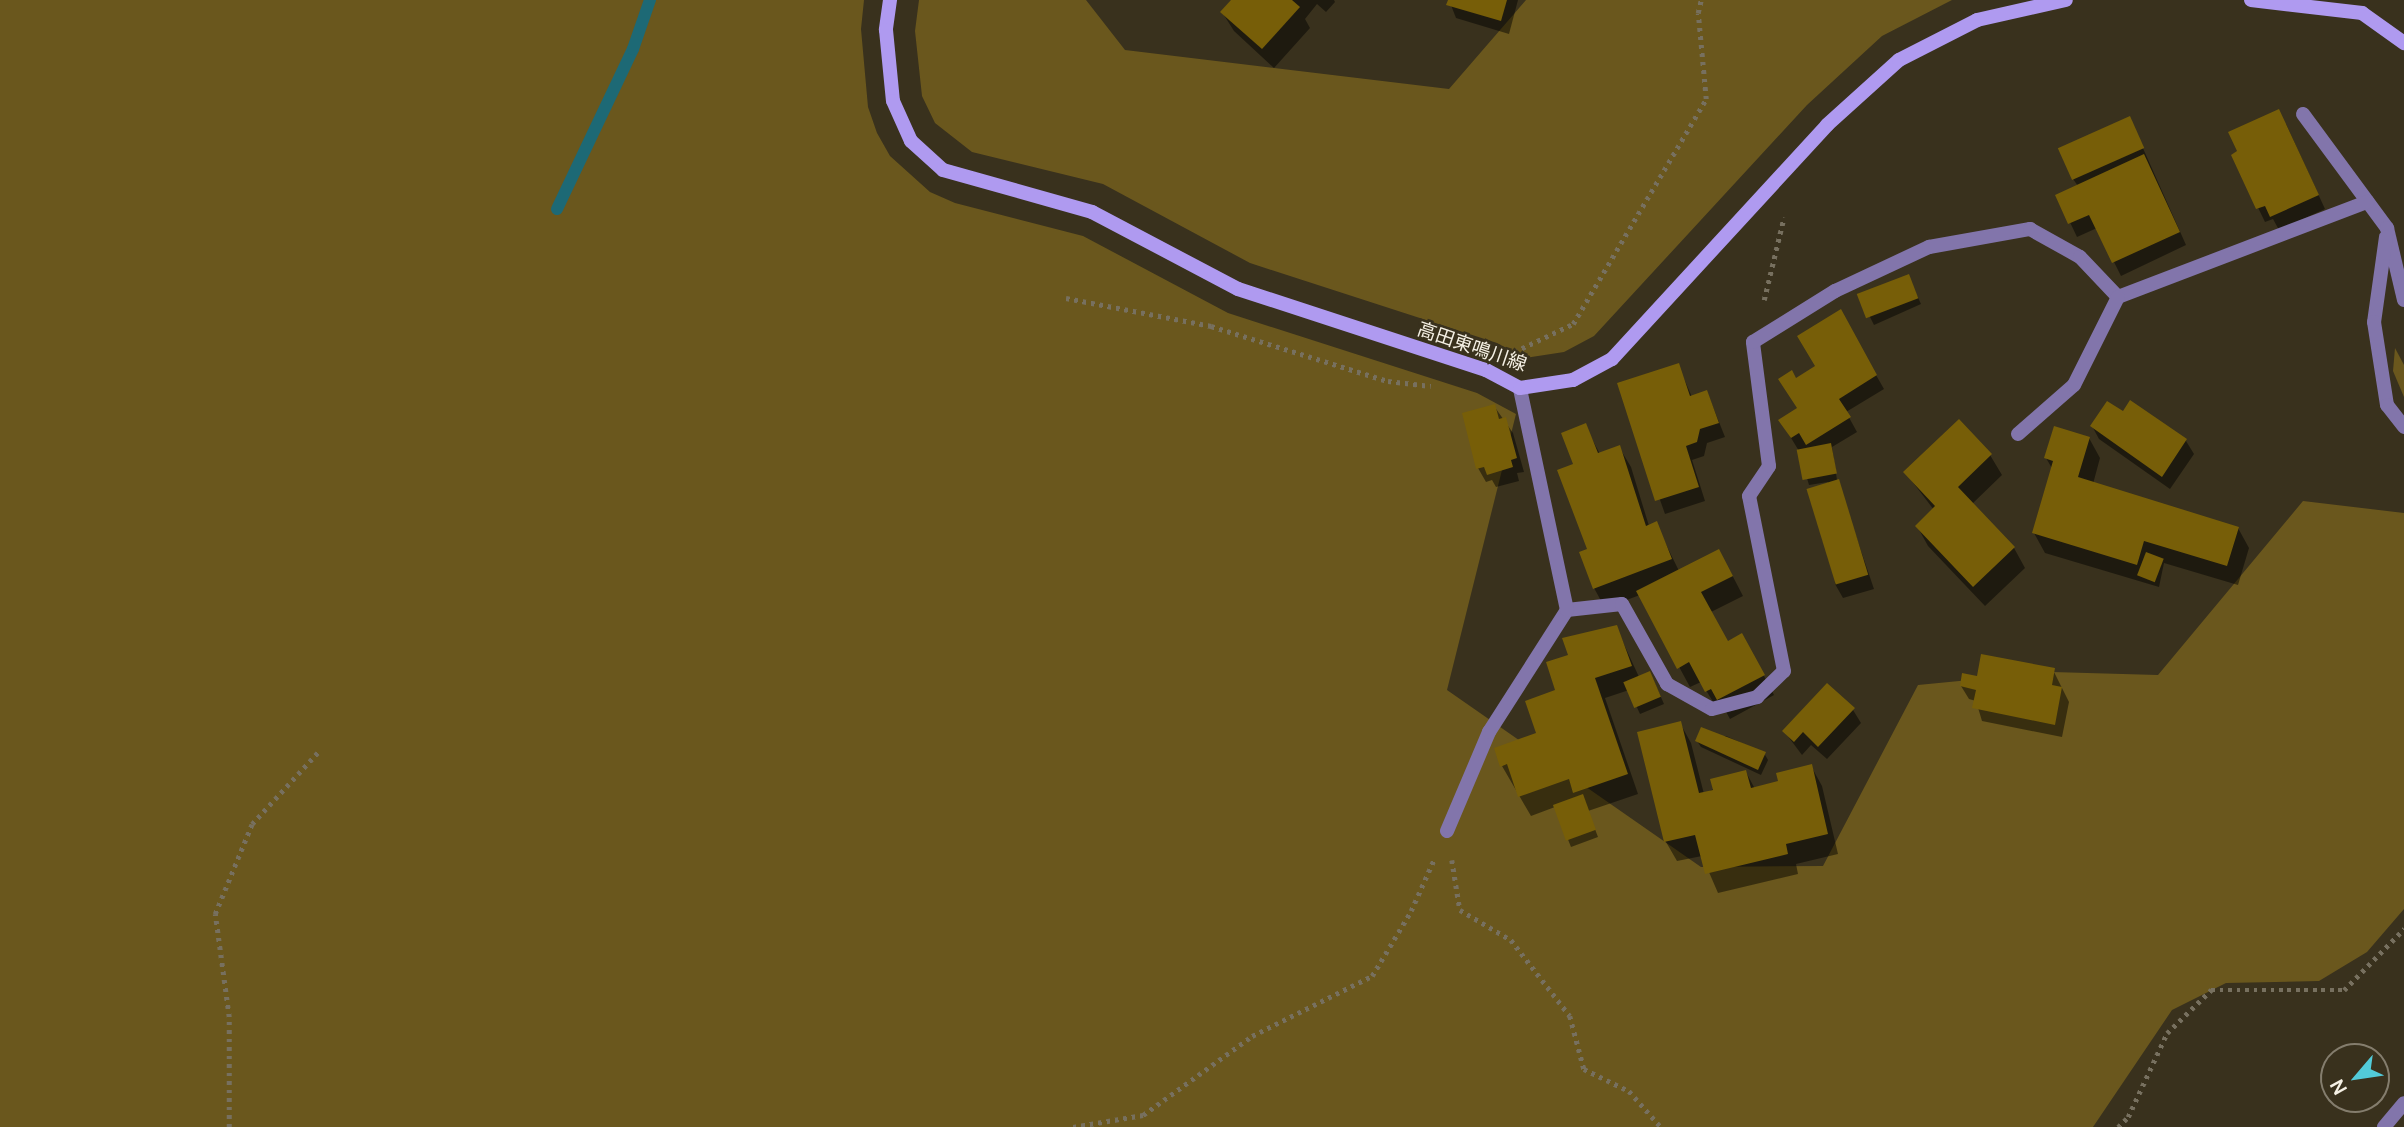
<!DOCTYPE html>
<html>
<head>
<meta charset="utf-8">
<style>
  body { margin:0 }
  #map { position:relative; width:2404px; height:1127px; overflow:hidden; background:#39311d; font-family:Manrope,"Noto Sans JP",sans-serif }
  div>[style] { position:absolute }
  .green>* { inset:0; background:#6a571d }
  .shadow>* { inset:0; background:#0007 }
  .stream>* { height:12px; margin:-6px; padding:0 6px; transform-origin:6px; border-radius:6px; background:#1d6975 }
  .building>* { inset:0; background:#775e08; transform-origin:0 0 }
  .path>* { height:4.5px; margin-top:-2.25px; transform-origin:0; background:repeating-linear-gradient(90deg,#77705f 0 3.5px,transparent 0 8.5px) }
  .lane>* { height:14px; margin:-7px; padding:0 7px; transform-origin:7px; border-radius:7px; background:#8275ab }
  .street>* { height:14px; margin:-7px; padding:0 7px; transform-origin:7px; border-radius:7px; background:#8275ab }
  .secondary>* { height:14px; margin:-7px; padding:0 7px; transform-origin:7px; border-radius:7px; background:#af9af0 }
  span { translate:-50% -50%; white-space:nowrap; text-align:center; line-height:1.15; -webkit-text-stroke:5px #39311d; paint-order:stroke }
  .street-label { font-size:19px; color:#f5f0e4 }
  .north { position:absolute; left:2320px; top:1043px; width:70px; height:70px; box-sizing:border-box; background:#39311d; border:2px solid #847d6d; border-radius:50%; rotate:241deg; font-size:19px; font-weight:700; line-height:28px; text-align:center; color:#f5f0e4 }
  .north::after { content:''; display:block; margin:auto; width:24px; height:32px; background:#52cbd9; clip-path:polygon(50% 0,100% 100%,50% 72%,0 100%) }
</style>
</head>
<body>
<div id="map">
  <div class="green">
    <i style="clip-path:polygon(0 0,864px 0,861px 29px,868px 107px,877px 133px,890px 156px,930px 192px,955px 203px,1083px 236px,1228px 313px,1477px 393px,1516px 414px,1447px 690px,1701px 867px,1823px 866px,1918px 685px,2052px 672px,2158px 675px,2303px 501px,2404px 513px,2404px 909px,2367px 952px,2319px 981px,2226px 983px,2172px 1010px,2093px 1127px,0 1127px)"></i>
    <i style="clip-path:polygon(919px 0,1086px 0,1125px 50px,1449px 89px,1526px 0,1952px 0,1882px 36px,1807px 105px,1594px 336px,1564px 352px,1525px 358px,1497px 343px,1250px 263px,1103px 184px,972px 152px,935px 123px,922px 96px,915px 31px)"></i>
    <i style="clip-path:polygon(2395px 348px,2404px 365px,2404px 397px,2393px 371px)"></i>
  </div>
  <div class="shadow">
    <i style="clip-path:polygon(1233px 0,1334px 0,1335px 2px,1326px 12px,1317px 4px,1305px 19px,1310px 28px,1274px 68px,1234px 31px,1222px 12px)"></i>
    <i style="clip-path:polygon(1449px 0,1518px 0,1509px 34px,1456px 18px)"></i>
    <i style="clip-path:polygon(2130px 119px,2186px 245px,2121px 276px,2097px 228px,2077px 237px,2057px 195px,2078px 186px,2073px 179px)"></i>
    <i style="clip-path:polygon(2286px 124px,2325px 209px,2279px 230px,2273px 219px,2265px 222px,2233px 156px)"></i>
    <i style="clip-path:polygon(1911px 283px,1921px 304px,1874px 325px,1860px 297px)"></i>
    <i style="clip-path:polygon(1840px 312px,1884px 389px,1846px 412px,1857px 432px,1832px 447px,1837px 480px,1874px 589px,1843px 598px,1835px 584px,1828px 482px,1809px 485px,1799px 451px,1788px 433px,1798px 409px,1795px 380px,1817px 367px)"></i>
    <i style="clip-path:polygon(1678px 365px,1692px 397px,1707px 392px,1725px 437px,1707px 443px,1704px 456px,1692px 460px,1705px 501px,1665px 514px,1619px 384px)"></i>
    <i style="clip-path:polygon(2131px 402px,2186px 441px,2194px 454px,2170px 489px,2099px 439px,2092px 426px,2123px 413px)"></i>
    <i style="clip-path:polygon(1494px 406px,1513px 433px,1524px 472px,1517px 473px,1519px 481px,1496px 487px,1492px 480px,1486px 482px,1478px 468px)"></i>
    <i style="clip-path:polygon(1585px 426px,1600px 454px,1619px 447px,1631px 467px,1649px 526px,1656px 524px,1679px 571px,1730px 571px,1743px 596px,1711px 612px,1728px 643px,1753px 655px,1774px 695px,1730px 719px,1724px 708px,1718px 710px,1701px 682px,1690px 687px,1640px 595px,1605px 608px,1594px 588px,1575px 465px)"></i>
    <i style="clip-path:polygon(2089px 438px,2100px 458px,2093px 484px,2238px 528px,2249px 548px,2238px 585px,2164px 563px,2159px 587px,2045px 553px,2034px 533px,2053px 470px,2046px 458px)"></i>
    <i style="clip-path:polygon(1990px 455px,2002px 475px,1972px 504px,2014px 548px,2025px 568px,1985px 606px,1928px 546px,1917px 526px,1934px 510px,1905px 472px)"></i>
    <i style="clip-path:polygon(1616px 627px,1639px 677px,1653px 679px,1664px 704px,1640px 714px,1629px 690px,1605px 698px,1638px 794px,1588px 811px,1598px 837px,1571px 847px,1555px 807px,1531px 816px,1502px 766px,1539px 734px,1570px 656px)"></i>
    <i style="clip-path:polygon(2053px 670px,2069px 702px,2062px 737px,1982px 721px,1976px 701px,1969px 699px,1961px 686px,1979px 678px)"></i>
    <i style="clip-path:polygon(1853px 710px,1861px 723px,1827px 759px,1811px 745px,1802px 755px,1784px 731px)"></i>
    <i style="clip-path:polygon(1680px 723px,1691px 743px,1704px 794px,1746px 772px,1755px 789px,1780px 783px,1811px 766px,1822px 786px,1838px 854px,1796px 864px,1798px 874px,1718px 893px,1702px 856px,1677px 861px,1666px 842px,1639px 733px)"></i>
    <i style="clip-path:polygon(1726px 736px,1764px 753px,1768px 760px,1761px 775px,1701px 747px,1697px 741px)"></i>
  </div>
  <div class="stream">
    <i style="left:557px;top:209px;width:177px;rotate:-64.6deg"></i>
    <i style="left:633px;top:49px;width:52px;rotate:-70.9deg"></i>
  </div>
  <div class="building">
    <i style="clip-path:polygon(1231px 0,1292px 0,1300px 7px,1262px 49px,1220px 12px)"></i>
    <i style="clip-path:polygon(1448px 0,1507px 0,1501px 21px,1446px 5px)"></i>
    <i style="clip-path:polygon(2279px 109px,2319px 195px,2270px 217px,2265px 206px,2256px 209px,2231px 155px,2237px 151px,2228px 132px)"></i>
    <i style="left:2130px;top:116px;width:35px;height:79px;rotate:66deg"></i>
    <i style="clip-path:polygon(2144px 154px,2180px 232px,2112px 263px,2089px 215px,2068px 224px,2055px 195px)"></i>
    <i style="left:1909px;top:274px;width:26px;height:56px;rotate:69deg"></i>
    <i style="clip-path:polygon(1841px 309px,1877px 375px,1839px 399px,1851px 417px,1806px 445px,1799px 433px,1791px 438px,1778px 420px,1797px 408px,1778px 379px,1792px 370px,1796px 378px,1815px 366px,1797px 336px)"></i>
    <i style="clip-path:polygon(1679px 363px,1690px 396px,1707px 390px,1719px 423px,1700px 429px,1697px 442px,1686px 446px,1699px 487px,1655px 501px,1617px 383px)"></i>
    <i style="clip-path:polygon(2130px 400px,2187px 439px,2162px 477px,2090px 426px,2107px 401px,2123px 411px)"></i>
    <i style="clip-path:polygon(1495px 404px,1499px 419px,1506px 417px,1517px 458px,1511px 460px,1513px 467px,1487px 475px,1484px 467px,1476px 469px,1462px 413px)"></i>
    <i style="clip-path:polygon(1959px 419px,1992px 454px,1958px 487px,2015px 547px,1973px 587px,1915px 526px,1935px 506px,1903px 472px)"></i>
    <i style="clip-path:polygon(1586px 423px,1598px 453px,1620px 445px,1646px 526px,1657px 521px,1672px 559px,1593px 589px,1579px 552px,1587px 549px,1557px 470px,1573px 464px,1561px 433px)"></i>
    <i style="clip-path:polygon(2054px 426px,2090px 437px,2078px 477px,2239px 527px,2227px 566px,2144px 541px,2137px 565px,2032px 533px,2053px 461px,2044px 458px)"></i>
    <i style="left:1831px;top:443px;width:31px;height:35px;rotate:79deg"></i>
    <i style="left:1839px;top:479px;width:100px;height:34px;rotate:73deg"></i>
    <i style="clip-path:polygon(1719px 549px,1733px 576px,1701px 592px,1728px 641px,1742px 633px,1765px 675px,1717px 700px,1711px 689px,1705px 692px,1689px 662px,1677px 669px,1636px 591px)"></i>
    <i style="left:2146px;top:552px;width:19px;height:25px;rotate:21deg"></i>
    <i style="clip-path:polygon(1617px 625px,1632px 666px,1595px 678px,1628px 774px,1573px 793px,1569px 779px,1518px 797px,1507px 764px,1500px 767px,1494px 748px,1536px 733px,1525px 701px,1555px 690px,1546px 662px,1568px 655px,1562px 638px)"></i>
    <i style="clip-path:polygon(1981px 654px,2055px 668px,2052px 685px,2062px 687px,2055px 725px,1972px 708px,1976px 690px,1960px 686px,1962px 673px,1977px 676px)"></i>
    <i style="left:1650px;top:671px;width:28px;height:29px;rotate:67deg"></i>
    <i style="clip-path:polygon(1827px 683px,1855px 708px,1818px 747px,1803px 732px,1794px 742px,1782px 731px)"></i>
    <i style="clip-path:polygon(1681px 721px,1699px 793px,1713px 790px,1710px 779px,1746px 770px,1751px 788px,1778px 781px,1776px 773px,1812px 764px,1828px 834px,1786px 844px,1788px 854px,1705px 874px,1695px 835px,1664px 842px,1637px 732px)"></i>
    <i style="clip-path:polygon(1701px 727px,1766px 752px,1758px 770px,1695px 741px)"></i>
    <i style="left:1583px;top:794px;width:38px;height:32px;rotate:70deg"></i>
  </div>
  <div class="path">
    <i style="left:1066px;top:298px;width:148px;rotate:10.9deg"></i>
    <i style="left:1211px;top:326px;width:185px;rotate:17.3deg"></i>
    <i style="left:1388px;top:381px;width:43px;rotate:6.6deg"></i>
    <i style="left:1764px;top:300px;width:85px;rotate:-76.5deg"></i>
    <i style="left:1514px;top:352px;width:65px;rotate:-25.4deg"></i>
    <i style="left:1573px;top:324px;width:261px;rotate:-59.4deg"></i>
    <i style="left:1706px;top:99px;width:86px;rotate:-95.3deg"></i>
    <i style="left:1698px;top:13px;width:13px;rotate:-77deg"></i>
    <i style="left:1452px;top:860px;width:51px;rotate:80.9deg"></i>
    <i style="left:1460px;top:910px;width:59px;rotate:30.5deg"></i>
    <i style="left:1511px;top:940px;width:96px;rotate:52.2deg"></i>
    <i style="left:1570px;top:1016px;width:55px;rotate:75.2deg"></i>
    <i style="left:1584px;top:1069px;width:50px;rotate:26.1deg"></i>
    <i style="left:1629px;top:1091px;width:48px;rotate:48.4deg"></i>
    <i style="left:229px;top:1127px;width:110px;rotate:-90deg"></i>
    <i style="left:229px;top:1017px;width:104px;rotate:-97.7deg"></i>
    <i style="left:215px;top:914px;width:97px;rotate:-67.7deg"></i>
    <i style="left:252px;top:824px;width:100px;rotate:-47.4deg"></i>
    <i style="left:1073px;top:1127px;width:71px;rotate:-9.7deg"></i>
    <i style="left:1143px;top:1115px;width:135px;rotate:-35.9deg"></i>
    <i style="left:1252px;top:1036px;width:134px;rotate:-26.6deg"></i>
    <i style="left:1372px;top:976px;width:76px;rotate:-59deg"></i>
    <i style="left:1411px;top:911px;width:59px;rotate:-66deg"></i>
    <i style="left:2118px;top:1127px;width:14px;rotate:-45deg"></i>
    <i style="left:2128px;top:1117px;width:93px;rotate:-65.1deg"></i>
    <i style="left:2167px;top:1033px;width:62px;rotate:-44.3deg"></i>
    <i style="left:2211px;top:990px;width:133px"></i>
    <i style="left:2344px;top:990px;width:86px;rotate:-45.5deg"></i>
  </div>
  <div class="lane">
    <i style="left:1567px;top:610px;width:55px;rotate:-6.2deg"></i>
    <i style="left:1622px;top:604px;width:92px;rotate:60.6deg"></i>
    <i style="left:1667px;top:684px;width:51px;rotate:29.1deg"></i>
    <i style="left:1712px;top:709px;width:47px;rotate:-14.9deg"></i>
    <i style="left:1757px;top:697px;width:37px;rotate:-44deg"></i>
    <i style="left:1784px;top:671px;width:178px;rotate:-101.3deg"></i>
    <i style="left:1749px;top:496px;width:36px;rotate:-56deg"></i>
    <i style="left:1769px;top:466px;width:125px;rotate:-97.4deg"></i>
    <i style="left:1753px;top:342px;width:97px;rotate:-31.9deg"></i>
    <i style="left:1835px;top:291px;width:104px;rotate:-25.1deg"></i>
    <i style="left:1929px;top:247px;width:103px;rotate:-10.1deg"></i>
  </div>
  <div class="street">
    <i style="left:2303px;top:114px;width:142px;rotate:53.6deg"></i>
    <i style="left:2387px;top:228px;width:74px;rotate:76.7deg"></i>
    <i style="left:2030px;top:229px;width:57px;rotate:29.2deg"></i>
    <i style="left:2080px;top:257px;width:55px;rotate:46.5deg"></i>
    <i style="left:2118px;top:297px;width:267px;rotate:-20.9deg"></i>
    <i style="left:2386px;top:237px;width:86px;rotate:98deg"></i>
    <i style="left:2374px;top:322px;width:84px;rotate:81.1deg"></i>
    <i style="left:2387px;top:405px;width:28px;rotate:52deg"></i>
    <i style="left:2018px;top:434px;width:74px;rotate:-41.2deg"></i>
    <i style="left:2074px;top:385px;width:98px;rotate:-63.4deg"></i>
    <i style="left:1447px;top:831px;width:108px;rotate:-67deg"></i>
    <i style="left:1489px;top:732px;width:145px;rotate:-57.4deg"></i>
    <i style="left:1567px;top:610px;width:227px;rotate:-102deg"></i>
    <i style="left:2384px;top:1127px;width:31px;rotate:-50deg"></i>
  </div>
  <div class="secondary">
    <i style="left:890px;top:0;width:30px;rotate:98deg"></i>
    <i style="left:886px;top:30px;width:71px;rotate:84.4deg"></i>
    <i style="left:893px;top:101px;width:44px;rotate:65.8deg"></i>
    <i style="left:911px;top:141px;width:43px;rotate:42.2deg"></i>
    <i style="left:943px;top:170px;width:155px;rotate:15.7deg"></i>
    <i style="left:1092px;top:212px;width:165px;rotate:27.8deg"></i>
    <i style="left:1238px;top:289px;width:261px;rotate:18.1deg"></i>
    <i style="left:1486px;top:370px;width:38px;rotate:28deg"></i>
    <i style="left:1520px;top:388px;width:54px;rotate:-8.6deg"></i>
    <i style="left:1573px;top:380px;width:44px;rotate:-28.3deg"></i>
    <i style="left:1612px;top:359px;width:318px;rotate:-47.4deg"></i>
    <i style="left:1827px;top:125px;width:97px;rotate:-42.1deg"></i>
    <i style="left:1899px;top:60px;width:88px;rotate:-27.1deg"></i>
    <i style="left:1977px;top:20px;width:91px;rotate:-12.7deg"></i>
    <i style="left:2251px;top:0;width:112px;rotate:6.7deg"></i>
    <i style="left:2362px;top:13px;width:52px;rotate:35.5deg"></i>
  </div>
  <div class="street-label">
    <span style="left:1472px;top:347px;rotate:19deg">高田東鳴川線</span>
  </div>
  <div class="north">N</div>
</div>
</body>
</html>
